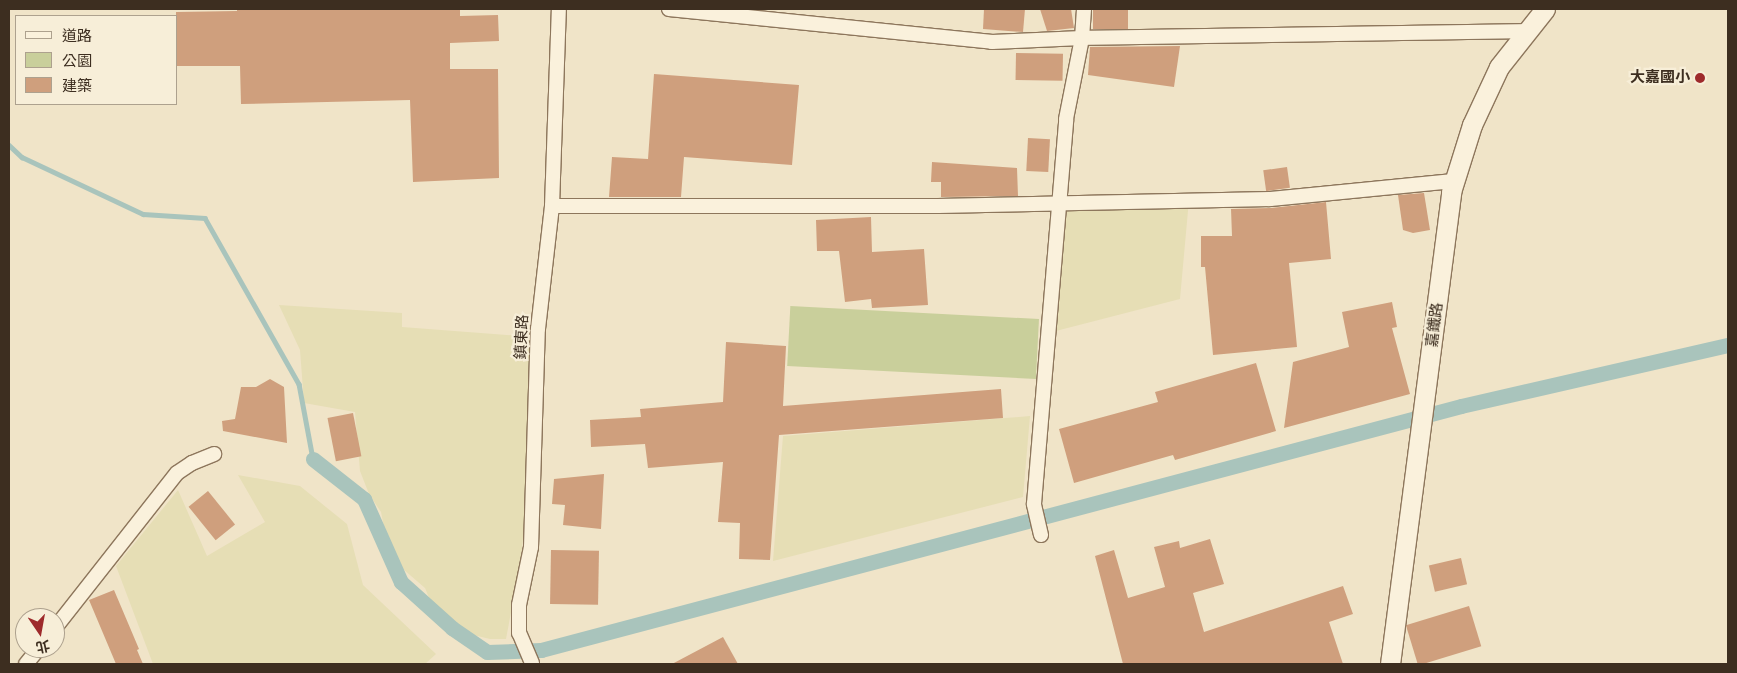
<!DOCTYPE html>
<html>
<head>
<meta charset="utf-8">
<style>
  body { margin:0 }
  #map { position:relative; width:1737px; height:673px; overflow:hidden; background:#f0e4c8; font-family:"Roboto Serif","Noto Sans TC",serif }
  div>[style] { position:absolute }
  .farmland>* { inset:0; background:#e6deb5 }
  .green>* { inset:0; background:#c9cf9b; transform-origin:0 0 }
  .stream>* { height:4.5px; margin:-2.25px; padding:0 2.25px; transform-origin:2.25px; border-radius:2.25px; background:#a9c4bc }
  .canal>* { height:15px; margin:-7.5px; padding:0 7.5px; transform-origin:7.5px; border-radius:7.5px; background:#a9c4bc }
  .building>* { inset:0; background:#cf9f7d; transform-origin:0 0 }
  .roads { filter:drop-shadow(1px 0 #8d765c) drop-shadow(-1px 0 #8d765c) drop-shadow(0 1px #8d765c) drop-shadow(0 -1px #8d765c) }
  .street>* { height:14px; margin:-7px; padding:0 7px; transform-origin:7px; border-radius:7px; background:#faf1dc }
  .secondary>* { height:19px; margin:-9.5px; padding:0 9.5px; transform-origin:9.5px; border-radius:9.5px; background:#faf1dc }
  .dots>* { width:14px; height:14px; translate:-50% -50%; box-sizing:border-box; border:2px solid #f7eed8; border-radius:50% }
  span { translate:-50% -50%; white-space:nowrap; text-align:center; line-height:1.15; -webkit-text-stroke:4.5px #f7eed8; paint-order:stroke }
  .poi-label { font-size:15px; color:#3d2e20; font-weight:700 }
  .right { translate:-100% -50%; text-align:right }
  .street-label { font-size:15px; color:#3d2e20 }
  .frame { position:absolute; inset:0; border:10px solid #3d2e20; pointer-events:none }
  .legend { position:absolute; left:15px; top:15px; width:162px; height:90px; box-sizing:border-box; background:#f7eed8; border:1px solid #ada18e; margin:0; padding:6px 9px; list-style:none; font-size:15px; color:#3d2e20 }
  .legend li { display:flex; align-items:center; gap:10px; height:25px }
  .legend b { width:25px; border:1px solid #ada18e }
  .north { position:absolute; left:15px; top:608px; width:50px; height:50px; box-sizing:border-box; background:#f7eed8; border:1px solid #ada18e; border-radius:50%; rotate:168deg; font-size:14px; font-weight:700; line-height:20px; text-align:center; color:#3d2e20 }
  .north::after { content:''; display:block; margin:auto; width:18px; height:22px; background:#9e2a2b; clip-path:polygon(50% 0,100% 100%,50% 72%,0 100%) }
</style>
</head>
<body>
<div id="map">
  <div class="farmland">
    <i style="clip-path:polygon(1062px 199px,1189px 200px,1180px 299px,1052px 332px)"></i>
    <i style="clip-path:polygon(279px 305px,402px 313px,402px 327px,533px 337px,532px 446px,521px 559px,506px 639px,490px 639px,461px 632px,432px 605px,425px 588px,403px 569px,387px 542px,381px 512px,369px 494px,360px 471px,355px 412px,304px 403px,300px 350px)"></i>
    <i style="clip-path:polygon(1030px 416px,1023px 497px,773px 561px,783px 436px)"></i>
    <i style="clip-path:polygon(238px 475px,300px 486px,347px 524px,363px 585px,436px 654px,425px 664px,153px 664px,116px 566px,178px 490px,207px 556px,265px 522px)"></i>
  </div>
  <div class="green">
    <i style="left:1039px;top:319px;width:60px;height:249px;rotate:93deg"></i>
  </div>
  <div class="stream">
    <i style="left:9px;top:145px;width:18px;rotate:43deg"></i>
    <i style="left:22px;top:157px;width:134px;rotate:25.2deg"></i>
    <i style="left:143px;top:214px;width:62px;rotate:3.7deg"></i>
    <i style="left:205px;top:218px;width:191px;rotate:60.5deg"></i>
    <i style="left:299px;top:384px;width:76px;rotate:79.4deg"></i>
  </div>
  <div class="canal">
    <i style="left:313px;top:459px;width:65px;rotate:38.1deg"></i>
    <i style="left:364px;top:499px;width:91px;rotate:66deg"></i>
    <i style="left:401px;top:582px;width:69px;rotate:42deg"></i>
    <i style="left:452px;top:628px;width:42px;rotate:34.4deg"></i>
    <i style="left:487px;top:652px;width:54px;rotate:-2.1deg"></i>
    <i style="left:541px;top:650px;width:952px;rotate:-14.85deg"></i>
    <i style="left:1461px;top:406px;width:274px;rotate:-12.9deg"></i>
  </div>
  <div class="building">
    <i style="clip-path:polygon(237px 9px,460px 9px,460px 16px,498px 15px,499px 41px,450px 43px,450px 69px,498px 69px,499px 178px,413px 182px,410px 100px,241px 104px,240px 66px,176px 66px,176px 12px,237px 11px)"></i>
    <i style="clip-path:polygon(984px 9px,1025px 9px,1023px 32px,983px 29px)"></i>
    <i style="clip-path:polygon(1040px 9px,1071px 9px,1074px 28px,1047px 31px)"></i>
    <i style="left:1093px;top:9px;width:35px;height:20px"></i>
    <i style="clip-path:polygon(1180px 46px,1174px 87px,1088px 75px,1090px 47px)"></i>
    <i style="left:1016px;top:53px;width:47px;height:27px;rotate:1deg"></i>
    <i style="clip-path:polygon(654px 74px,799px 85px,792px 165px,684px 157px,681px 197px,609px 197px,612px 157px,648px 159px)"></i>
    <i style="left:1028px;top:138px;width:22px;height:33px;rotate:3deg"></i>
    <i style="clip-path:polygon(932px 162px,1017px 168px,1018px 196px,941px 197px,941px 182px,931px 182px)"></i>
    <i style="left:1287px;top:167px;width:21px;height:24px;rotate:82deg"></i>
    <i style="clip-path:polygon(1424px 193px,1430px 230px,1413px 233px,1403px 230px,1398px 195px)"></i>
    <i style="clip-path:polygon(1326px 202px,1331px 259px,1289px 263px,1297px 347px,1213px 355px,1205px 267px,1201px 267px,1201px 236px,1232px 236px,1231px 209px,1271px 208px)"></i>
    <i style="clip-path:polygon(871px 217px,872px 252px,924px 249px,928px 305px,872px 308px,871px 299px,845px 302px,839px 251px,817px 251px,816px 220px)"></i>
    <i style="clip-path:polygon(1392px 302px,1397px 327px,1392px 328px,1410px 394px,1284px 428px,1293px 362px,1349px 347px,1342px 312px)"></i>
    <i style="clip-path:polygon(726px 342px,786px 346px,783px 406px,1001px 389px,1003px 418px,779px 435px,770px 560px,739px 559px,740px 523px,718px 522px,723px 462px,648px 468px,645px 444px,591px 447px,590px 420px,641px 417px,640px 409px,723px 402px)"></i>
    <i style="clip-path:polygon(1256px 363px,1276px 431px,1175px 460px,1173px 455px,1074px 483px,1059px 429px,1158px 402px,1155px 392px)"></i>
    <i style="clip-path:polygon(270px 379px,284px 387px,287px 443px,223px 431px,222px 421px,235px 419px,241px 387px,256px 387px)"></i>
    <i style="left:353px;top:413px;width:44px;height:26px;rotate:79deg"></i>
    <i style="clip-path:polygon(604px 474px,601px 529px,563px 525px,565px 505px,552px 504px,554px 479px)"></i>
    <i style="left:208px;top:491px;width:43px;height:25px;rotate:51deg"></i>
    <i style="clip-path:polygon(1210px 539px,1224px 584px,1193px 593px,1204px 632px,1343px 586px,1353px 614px,1329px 622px,1343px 664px,1123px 664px,1095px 556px,1114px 550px,1128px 598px,1165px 587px,1154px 547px,1179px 541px,1180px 548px)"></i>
    <i style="left:551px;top:550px;width:48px;height:54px;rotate:1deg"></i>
    <i style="left:1461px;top:558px;width:27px;height:33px;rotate:77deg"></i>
    <i style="clip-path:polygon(114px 590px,139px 649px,137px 650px,143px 664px,116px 664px,89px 600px)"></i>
    <i style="left:1469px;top:606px;width:42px;height:66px;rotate:73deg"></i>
    <i style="clip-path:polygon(723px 637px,738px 664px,672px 664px)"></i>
  </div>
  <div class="roads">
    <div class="street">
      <i style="left:669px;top:9px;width:325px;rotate:5.8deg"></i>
      <i style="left:992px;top:42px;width:90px;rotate:-2.5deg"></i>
      <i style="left:1082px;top:38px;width:444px;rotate:-0.9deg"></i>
      <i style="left:552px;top:206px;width:386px"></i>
      <i style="left:938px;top:206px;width:332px;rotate:-1.2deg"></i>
      <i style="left:1270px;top:199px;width:185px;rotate:-5.6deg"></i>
      <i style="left:1041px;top:535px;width:32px;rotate:-103deg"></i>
      <i style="left:1034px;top:504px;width:386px;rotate:-85.2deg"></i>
      <i style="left:1066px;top:119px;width:83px;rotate:-78.8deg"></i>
      <i style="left:1082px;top:38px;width:29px;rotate:-86deg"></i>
      <i style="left:55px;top:628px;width:197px;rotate:-51.8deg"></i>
      <i style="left:177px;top:473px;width:18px;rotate:-34deg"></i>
      <i style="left:192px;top:463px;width:24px;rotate:-22deg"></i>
      <i style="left:532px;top:663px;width:33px;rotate:-113deg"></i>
      <i style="left:519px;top:633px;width:28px;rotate:-90deg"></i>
      <i style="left:519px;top:605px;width:59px;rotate:-78.3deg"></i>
      <i style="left:531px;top:547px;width:218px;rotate:-88.2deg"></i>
      <i style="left:538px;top:329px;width:124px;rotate:-83.5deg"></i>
      <i style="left:552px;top:206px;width:197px;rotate:-88deg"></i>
      <i style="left:26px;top:664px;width:21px;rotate:-51deg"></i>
    </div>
    <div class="secondary">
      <i style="left:1390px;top:664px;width:476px;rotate:-82.6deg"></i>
      <i style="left:1451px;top:192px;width:70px;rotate:-72.6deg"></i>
      <i style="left:1472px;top:125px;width:64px;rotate:-65deg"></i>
      <i style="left:1499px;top:67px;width:74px;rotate:-51.6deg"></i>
    </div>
  </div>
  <div class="dots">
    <i style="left:1700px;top:78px;background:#9e2a2b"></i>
  </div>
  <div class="poi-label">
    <span class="right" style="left:1690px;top:78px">大嘉國小</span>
  </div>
  <div class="street-label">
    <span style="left:1435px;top:325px;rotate:-83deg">嘉鐵路</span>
    <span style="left:522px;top:337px;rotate:-87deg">鎮東路</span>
  </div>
  <div class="frame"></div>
  <ul class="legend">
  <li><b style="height:6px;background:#faf1dc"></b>道路</li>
  <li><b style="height:14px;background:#c9cf9b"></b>公園</li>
  <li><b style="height:14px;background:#cf9f7d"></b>建築</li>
  </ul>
  <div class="north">北</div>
</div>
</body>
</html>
